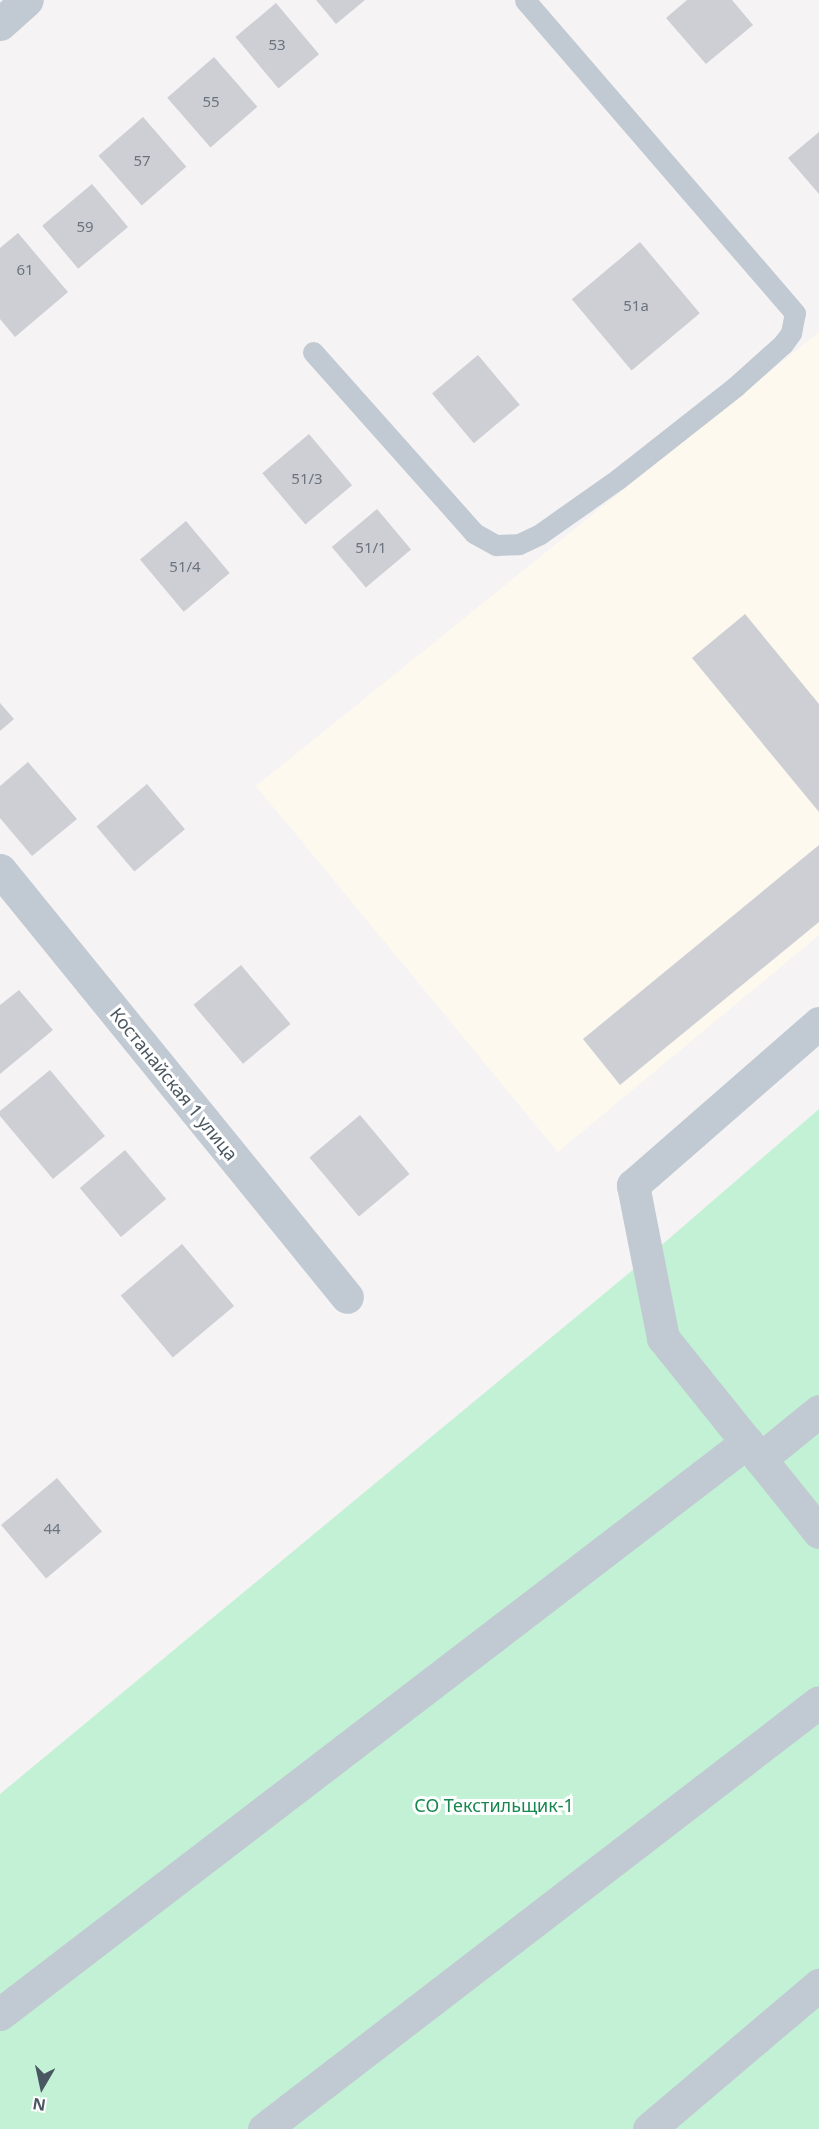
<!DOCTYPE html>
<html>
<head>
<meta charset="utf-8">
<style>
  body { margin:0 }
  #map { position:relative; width:819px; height:2129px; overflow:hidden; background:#f5f3f3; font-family:"Noto Sans",sans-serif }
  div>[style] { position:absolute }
  .commercial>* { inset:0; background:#fdf9ef }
  .green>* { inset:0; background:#c3f1d5 }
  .building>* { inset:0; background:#cdcfd5; transform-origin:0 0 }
  .lane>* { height:21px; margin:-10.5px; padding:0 10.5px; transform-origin:10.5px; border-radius:10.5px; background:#c1cad2 }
  .street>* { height:33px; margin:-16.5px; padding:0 16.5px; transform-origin:16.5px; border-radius:16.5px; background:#c1cad2 }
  span { translate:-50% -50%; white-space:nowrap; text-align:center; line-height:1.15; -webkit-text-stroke:6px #fff; paint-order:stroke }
  .number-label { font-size:15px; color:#6b747e }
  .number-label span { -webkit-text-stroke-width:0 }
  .street-label { font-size:18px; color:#4a5661 }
  .park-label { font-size:18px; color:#17864f }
  .north { position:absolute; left:12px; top:2057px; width:60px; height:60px; -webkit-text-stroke:4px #fff; paint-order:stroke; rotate:189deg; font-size:16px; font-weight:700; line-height:24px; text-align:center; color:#4a5661 }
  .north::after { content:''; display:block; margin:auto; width:21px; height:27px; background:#4a5661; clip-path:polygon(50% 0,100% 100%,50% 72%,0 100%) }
</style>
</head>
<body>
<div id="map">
  <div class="commercial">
    <i style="clip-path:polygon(819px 332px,819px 935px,558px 1152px,256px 786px)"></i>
  </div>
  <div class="green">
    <i style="clip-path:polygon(819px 1109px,819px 2129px,0 2129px,0 1794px,634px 1269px)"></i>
  </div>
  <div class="building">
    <i style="clip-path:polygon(316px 0,365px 0,336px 24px)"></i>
    <i style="clip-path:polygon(687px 0,732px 0,753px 25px,706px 64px,666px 18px)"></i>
    <i style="left:276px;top:3px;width:67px;height:53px;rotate:50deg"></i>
    <i style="left:214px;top:57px;width:66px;height:62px;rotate:49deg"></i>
    <i style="left:143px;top:117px;width:66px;height:59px;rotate:49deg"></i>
    <i style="clip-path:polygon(819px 132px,819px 194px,788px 158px)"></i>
    <i style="left:92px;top:184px;width:56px;height:65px;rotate:50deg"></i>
    <i style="clip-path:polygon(18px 233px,68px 292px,15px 337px,0 319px,0 248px)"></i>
    <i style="left:640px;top:242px;width:93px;height:89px;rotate:50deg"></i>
    <i style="left:478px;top:355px;width:65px;height:60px;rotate:50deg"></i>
    <i style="left:309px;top:434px;width:67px;height:61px;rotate:50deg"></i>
    <i style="left:377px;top:509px;width:53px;height:59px;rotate:50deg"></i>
    <i style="left:186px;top:521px;width:68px;height:60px;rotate:50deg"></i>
    <i style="clip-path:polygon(745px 614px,819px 704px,819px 812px,692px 658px)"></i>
    <i style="clip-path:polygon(0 703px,14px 719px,0 731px)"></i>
    <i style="clip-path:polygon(28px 762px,77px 819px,32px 856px,0 818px,0 786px)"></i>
    <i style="left:147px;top:784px;width:59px;height:66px;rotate:50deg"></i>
    <i style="clip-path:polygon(819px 845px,819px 922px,620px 1085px,583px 1039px)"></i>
    <i style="left:241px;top:965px;width:77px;height:62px;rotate:50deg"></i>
    <i style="clip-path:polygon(19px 990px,53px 1030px,0 1074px,0 1005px)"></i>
    <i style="clip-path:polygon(50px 1070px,105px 1136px,53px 1179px,0 1116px,0 1111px)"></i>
    <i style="left:360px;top:1115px;width:77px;height:66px;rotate:50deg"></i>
    <i style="left:125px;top:1150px;width:64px;height:59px;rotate:50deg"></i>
    <i style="left:182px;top:1244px;width:81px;height:80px;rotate:50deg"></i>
    <i style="left:57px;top:1478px;width:70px;height:73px;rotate:50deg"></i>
  </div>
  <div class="lane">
    <i style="left:313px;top:352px;width:242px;rotate:48.3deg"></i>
    <i style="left:474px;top:533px;width:25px;rotate:29deg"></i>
    <i style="left:496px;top:545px;width:23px;rotate:-2deg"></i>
    <i style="left:519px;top:544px;width:23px;rotate:-25deg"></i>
    <i style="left:540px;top:534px;width:95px;rotate:-35.2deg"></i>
    <i style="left:618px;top:479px;width:150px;rotate:-38.2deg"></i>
    <i style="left:736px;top:386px;width:63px;rotate:-41.8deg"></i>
    <i style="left:783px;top:344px;width:14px;rotate:-54deg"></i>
    <i style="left:791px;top:333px;width:20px;rotate:-79deg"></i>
    <i style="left:795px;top:313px;width:413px;rotate:-130.8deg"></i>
  </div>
  <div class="street">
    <i style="left:0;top:24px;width:36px;rotate:-42deg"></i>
    <i style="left:0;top:870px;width:550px;rotate:50.9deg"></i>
    <i style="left:819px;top:1023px;width:247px;rotate:138.9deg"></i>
    <i style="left:633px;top:1185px;width:156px;rotate:78.9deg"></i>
    <i style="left:663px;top:1338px;width:249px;rotate:51.2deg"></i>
    <i style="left:760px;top:1459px;width:76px;rotate:-39.1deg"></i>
    <i style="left:0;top:2014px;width:941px;rotate:-37.44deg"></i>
    <i style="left:264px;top:2129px;width:700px;rotate:-37.57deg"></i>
    <i style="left:649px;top:2129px;width:223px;rotate:-40.3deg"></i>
  </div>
  <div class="number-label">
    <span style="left:277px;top:45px">53</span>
    <span style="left:211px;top:102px">55</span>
    <span style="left:142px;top:161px">57</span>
    <span style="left:85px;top:227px">59</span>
    <span style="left:25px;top:270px">61</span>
    <span style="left:636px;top:306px">51а</span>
    <span style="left:307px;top:479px">51/3</span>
    <span style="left:371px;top:548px">51/1</span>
    <span style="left:185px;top:567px">51/4</span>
    <span style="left:52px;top:1529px">44</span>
  </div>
  <div class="street-label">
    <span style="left:174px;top:1084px;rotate:51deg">Костанайская 1 улица</span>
  </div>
  <div class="park-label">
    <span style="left:494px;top:1805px">СО Текстильщик-1</span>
  </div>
  <div class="north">N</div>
</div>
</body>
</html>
